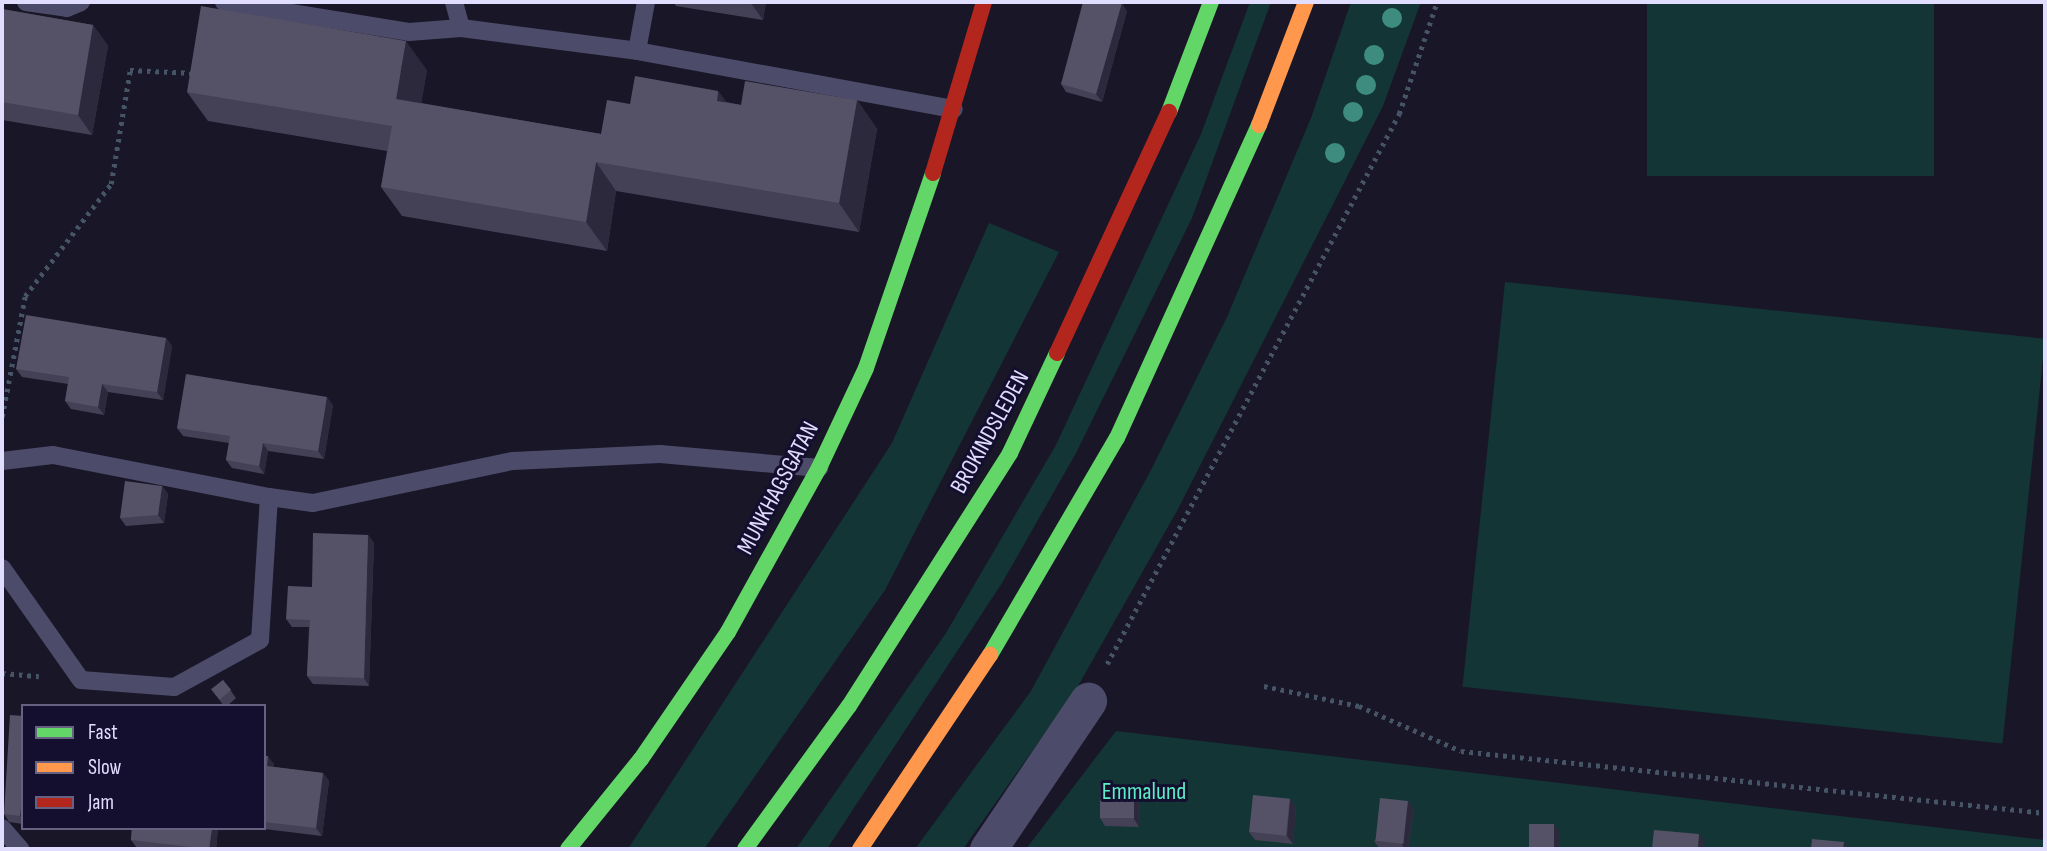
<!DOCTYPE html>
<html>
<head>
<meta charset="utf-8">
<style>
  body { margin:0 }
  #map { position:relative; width:2047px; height:851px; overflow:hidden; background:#191628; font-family:"Sofia Sans Condensed",sans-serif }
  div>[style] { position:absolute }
  .green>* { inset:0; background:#133536; transform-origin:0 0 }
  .path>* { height:4.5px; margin-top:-2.25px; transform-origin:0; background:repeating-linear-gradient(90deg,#455566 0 3.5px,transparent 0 8.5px) }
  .lane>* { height:18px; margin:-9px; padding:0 9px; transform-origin:9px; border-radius:9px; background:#4c4b69 }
  .street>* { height:37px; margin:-18.5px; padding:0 18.5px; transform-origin:18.5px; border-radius:18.5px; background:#4c4b69 }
  .fast>* { height:16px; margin:-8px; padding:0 8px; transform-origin:8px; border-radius:8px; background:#63d668 }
  .slow>* { height:16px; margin:-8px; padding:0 8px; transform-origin:8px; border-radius:8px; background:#ff974d }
  .jam>* { height:16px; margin:-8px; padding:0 8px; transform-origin:8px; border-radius:8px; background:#b3261e }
  .trees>* { width:20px; height:20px; margin:-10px; border-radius:50%; background:#3e8c7f }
  .wall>* { inset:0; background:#444156 }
  .shaded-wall>* { inset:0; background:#2c293c }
  .building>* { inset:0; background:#555268; transform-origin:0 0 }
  span { translate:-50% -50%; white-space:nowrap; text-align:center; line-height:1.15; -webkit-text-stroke:6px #140f2f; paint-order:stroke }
  .street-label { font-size:24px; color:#e1ddff }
  .park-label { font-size:24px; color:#5cecc6 }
  .frame { position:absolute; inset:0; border:4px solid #e1ddff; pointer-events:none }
  .legend { position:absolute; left:21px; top:704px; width:245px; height:126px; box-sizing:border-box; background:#140f2f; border:2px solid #666182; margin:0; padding:9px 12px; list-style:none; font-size:21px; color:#e1ddff }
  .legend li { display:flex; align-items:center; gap:14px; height:35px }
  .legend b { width:35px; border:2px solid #666182 }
</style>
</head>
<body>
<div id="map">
  <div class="green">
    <i style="clip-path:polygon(1250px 2px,1271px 2px,1192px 218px,1076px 453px,1002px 583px,827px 849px,796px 849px,946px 633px,1056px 445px,1201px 134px)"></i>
    <i style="clip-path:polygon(1351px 2px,1421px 2px,1383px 106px,1178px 509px,1078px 686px,963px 849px,915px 849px,1031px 691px,1151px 470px,1227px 317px,1311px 118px)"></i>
    <i style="left:1647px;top:2px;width:287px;height:174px"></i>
    <i style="clip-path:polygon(989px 223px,1059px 252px,885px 590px,704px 849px,628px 849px,892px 443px)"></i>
    <i style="left:1505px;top:282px;width:543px;height:407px;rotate:6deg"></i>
    <i style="clip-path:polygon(1116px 731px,2045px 840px,2045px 849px,1026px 849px)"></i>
  </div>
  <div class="path">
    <i style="left:2px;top:417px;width:123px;rotate:-79.2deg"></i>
    <i style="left:25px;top:296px;width:141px;rotate:-52.5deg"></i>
    <i style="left:111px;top:184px;width:116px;rotate:-80.5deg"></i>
    <i style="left:130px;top:70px;width:64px;rotate:2.7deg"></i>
    <i style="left:1107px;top:664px;width:623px;rotate:-62.04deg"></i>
    <i style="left:1399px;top:114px;width:118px;rotate:-71.3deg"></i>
    <i style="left:2px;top:673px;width:37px;rotate:5deg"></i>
    <i style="left:1264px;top:686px;width:97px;rotate:11.9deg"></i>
    <i style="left:1359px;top:706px;width:111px;rotate:23.8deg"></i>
    <i style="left:1461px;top:751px;width:587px;rotate:6.06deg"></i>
  </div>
  <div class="lane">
    <i style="left:26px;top:2px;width:41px;rotate:8.3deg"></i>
    <i style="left:67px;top:8px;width:15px;rotate:-23deg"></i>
    <i style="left:224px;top:2px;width:187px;rotate:9.2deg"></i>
    <i style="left:409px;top:32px;width:52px;rotate:-4.4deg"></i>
    <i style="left:461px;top:28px;width:177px;rotate:7.4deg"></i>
    <i style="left:637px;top:51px;width:322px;rotate:10.4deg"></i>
    <i style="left:454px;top:2px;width:27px;rotate:75deg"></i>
    <i style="left:637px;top:51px;width:50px;rotate:-79.6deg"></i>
    <i style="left:2px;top:461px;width:51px;rotate:-6.7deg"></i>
    <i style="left:53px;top:455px;width:220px;rotate:11deg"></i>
    <i style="left:269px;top:497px;width:143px;rotate:93.6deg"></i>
    <i style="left:260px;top:640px;width:98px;rotate:151.3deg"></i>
    <i style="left:174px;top:687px;width:93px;rotate:-175.7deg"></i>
    <i style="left:81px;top:680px;width:137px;rotate:-125.2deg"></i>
    <i style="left:269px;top:497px;width:44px;rotate:7.8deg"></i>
    <i style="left:313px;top:503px;width:204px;rotate:-11.9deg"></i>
    <i style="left:513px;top:461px;width:147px;rotate:-2.7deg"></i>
    <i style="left:660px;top:454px;width:160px;rotate:5deg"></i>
    <i style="left:2px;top:828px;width:28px;rotate:49deg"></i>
  </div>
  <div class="street">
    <i style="left:988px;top:849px;width:179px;rotate:-56deg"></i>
  </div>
  <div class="fast">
    <i style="left:1169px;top:112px;width:118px;rotate:-69.1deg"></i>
    <i style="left:990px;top:655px;width:251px;rotate:-59.7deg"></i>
    <i style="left:1117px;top:438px;width:344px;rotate:-65.6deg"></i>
    <i style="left:568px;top:849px;width:116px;rotate:-51deg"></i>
    <i style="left:641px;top:759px;width:154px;rotate:-55.6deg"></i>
    <i style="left:728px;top:632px;width:188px;rotate:-61deg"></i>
    <i style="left:819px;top:468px;width:110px;rotate:-64.8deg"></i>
    <i style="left:866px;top:368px;width:206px;rotate:-71deg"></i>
    <i style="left:745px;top:849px;width:177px;rotate:-54deg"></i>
    <i style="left:849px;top:706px;width:300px;rotate:-57.5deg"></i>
    <i style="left:1010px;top:453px;width:110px;rotate:-64.8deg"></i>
  </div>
  <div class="slow">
    <i style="left:1259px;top:125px;width:132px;rotate:-69.1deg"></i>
    <i style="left:860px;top:849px;width:234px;rotate:-56.2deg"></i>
  </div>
  <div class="jam">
    <i style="left:933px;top:173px;width:178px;rotate:-73.4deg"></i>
    <i style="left:1057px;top:353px;width:266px;rotate:-65.1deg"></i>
  </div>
  <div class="trees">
    <i style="left:1392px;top:18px"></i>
    <i style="left:1374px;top:55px"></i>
    <i style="left:1366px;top:85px"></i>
    <i style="left:1353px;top:112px"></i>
    <i style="left:1335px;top:153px"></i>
  </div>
  <div class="wall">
    <i style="clip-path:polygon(674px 2px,766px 2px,763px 20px,676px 6px)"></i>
    <i style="clip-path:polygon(2px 9px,93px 25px,108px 46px,92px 135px,2px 120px)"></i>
    <i style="clip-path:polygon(1127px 11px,1102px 102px,1066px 92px,1061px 84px)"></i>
    <i style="clip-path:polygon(427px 70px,421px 103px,601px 134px,630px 104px,718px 91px,726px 102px,741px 105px,857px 100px,877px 129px,859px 232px,616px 191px,607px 251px,402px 216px,381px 187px,387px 151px,208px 121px,187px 92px)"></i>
    <i style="clip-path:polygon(166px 338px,172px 346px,163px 400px,108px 392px,104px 415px,71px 409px,65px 401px,68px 384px,22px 377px,16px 369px)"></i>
    <i style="clip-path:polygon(333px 405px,324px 459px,268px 451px,264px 474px,232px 468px,226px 460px,229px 443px,183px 436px,177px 428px)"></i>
    <i style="clip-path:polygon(162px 486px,168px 494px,164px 523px,126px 526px,120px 518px)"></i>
    <i style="clip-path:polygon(368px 535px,374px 543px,369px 686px,313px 684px,307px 676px,309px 627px,292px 627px,286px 619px,312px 587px)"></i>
    <i style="clip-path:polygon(223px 680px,236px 698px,227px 706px,224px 706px,211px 689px)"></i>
    <i style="clip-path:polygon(23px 716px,23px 824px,9px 822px,4px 814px)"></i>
    <i style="clip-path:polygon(264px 756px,274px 764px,273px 767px,323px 773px,329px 781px,322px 836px,256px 828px,264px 828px)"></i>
    <i style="clip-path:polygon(1140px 793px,1139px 827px,1105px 826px,1100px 818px)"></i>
    <i style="clip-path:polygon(1290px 799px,1296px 807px,1293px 844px,1255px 840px,1249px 832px)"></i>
    <i style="clip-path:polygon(1408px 801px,1414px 809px,1408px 849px,1380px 849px,1374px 841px)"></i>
    <i style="clip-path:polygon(132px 828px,218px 828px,216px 849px,149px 849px,137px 848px,131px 840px)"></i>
  </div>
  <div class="shaded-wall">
    <i style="clip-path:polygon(750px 2px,766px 2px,763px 20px)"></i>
    <i style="clip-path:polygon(1122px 3px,1127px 11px,1102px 102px,1096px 94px)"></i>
    <i style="clip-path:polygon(93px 25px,108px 46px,92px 135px,78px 115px)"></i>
    <i style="clip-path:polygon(406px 41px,427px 70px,417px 129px,396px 99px)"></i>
    <i style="clip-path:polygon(718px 91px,739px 120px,717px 101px)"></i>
    <i style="clip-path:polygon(857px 100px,877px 129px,859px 232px,839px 203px)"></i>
    <i style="clip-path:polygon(596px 162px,616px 191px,607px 251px,586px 222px)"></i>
    <i style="clip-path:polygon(166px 338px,172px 346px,163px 400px,157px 392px)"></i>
    <i style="clip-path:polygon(102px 384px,108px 392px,104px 415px,98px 407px)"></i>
    <i style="clip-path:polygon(327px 397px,333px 405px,324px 459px,318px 451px)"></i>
    <i style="clip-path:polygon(263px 443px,268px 451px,264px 474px,259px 466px)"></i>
    <i style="clip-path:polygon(162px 486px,168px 494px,164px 523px,158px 515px)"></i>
    <i style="clip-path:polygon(368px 535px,374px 543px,369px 686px,364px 678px)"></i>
    <i style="clip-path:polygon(268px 756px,274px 764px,273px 774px,267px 766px)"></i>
    <i style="clip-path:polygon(323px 773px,329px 781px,322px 836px,316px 828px)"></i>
    <i style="clip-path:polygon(1134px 785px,1140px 793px,1139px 827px,1134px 819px)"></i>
    <i style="clip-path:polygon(1290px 799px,1296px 807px,1293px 844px,1287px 836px)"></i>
    <i style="clip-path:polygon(1408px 801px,1414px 809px,1408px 849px,1406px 849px,1402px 845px)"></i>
    <i style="clip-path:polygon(21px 807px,23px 810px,23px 821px,20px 816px)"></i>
    <i style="clip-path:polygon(1554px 824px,1560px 832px,1560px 849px,1554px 849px)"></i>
    <i style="clip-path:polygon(212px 828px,218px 828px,216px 849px,209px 849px)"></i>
    <i style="clip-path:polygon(1699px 834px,1705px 842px,1704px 849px,1698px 849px)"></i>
    <i style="clip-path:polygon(1844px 842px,1849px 849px,1843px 849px)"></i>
  </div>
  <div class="building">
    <i style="clip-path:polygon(1083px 2px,1116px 2px,1122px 3px,1096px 94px,1061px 84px)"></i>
    <i style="clip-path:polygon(201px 6px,406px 41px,396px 99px,601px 134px,607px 100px,630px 104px,635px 76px,718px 91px,717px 101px,741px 105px,745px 81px,857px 100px,839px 203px,596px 162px,586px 222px,381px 187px,392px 126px,187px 92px)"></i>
    <i style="clip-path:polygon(2px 9px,93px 25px,78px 115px,2px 102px)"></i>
    <i style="clip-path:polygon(26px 315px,166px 338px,157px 392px,102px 384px,98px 407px,65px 401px,69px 377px,16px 369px)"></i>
    <i style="clip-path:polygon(186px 374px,327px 397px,318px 451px,263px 443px,259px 466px,226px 460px,230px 436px,177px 428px)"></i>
    <i style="clip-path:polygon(125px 481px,162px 486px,158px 515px,120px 518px)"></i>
    <i style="clip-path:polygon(313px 533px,368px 535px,364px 678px,307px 676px,310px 620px,286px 619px,288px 586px,312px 587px)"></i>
    <i style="left:223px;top:680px;width:13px;height:15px;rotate:51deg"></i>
    <i style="clip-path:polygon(10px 715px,23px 716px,23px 807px,21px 807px,20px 816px,4px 814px)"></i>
    <i style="clip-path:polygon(264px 756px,268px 756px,267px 766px,323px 773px,316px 828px,264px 822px)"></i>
    <i style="left:1100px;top:785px;width:34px;height:33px"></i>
    <i style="left:1253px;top:795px;width:37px;height:37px;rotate:6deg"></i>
    <i style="left:1380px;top:798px;width:28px;height:43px;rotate:6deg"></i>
    <i style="left:1529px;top:824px;width:25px;height:25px"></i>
    <i style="clip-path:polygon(132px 828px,212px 828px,209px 849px,131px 840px)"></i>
    <i style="clip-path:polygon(1654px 830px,1699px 834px,1698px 849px,1652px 849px)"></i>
    <i style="clip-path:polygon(1812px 839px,1844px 842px,1843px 849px,1811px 849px)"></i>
  </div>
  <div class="street-label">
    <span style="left:990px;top:432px;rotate:-61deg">BROKINDSLEDEN</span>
    <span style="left:778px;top:488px;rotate:-62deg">MUNKHAGSGATAN</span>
  </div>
  <div class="park-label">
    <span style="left:1144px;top:792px">Emmalund</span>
  </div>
  <div class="frame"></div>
  <ul class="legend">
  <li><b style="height:9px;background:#63d668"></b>Fast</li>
  <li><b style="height:9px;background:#ff974d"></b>Slow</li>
  <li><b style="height:9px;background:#b3261e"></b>Jam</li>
  </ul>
</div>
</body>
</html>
